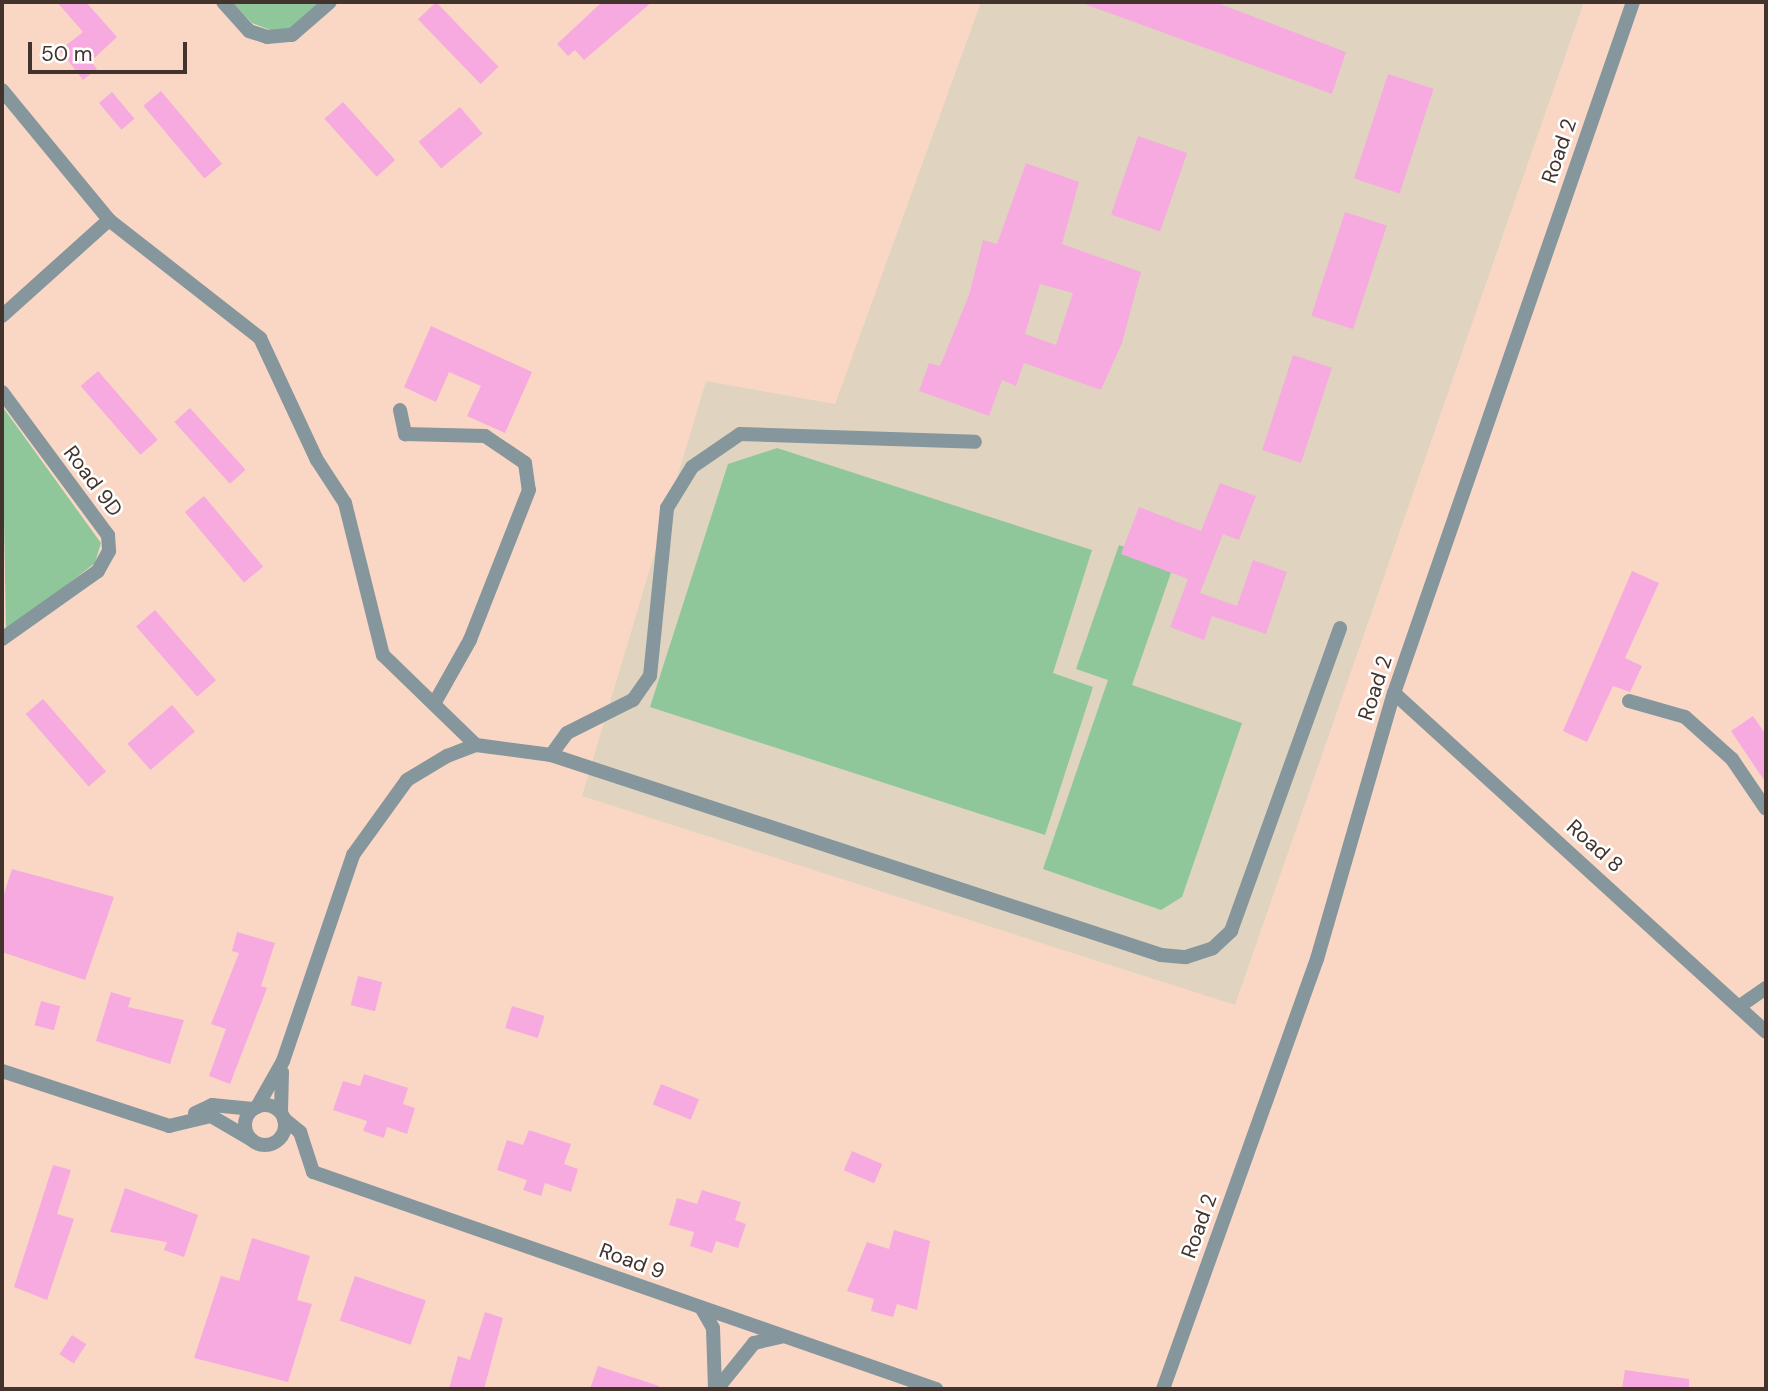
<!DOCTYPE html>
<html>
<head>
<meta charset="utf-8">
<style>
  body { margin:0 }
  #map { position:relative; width:1768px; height:1391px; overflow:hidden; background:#fad7c5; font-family:"DM Sans",sans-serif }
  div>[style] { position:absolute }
  .education>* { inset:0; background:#e0d4c0 }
  .green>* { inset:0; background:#8fc79a }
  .building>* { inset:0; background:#f6aadf; transform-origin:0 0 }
  .street>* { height:14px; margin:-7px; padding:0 7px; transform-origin:7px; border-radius:7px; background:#85969c }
  .street>.ring { margin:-7px; padding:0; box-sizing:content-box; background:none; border:14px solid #85969c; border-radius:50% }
  span { translate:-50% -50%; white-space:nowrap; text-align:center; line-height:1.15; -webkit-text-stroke:5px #fff; paint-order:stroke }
  .street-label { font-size:21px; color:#42342d }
  .frame { position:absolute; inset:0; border:4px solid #42342d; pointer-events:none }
  .scale { position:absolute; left:28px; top:42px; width:159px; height:32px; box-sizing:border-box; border:4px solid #42342d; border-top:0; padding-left:9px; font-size:21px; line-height:24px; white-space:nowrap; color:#42342d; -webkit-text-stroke:5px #fff; paint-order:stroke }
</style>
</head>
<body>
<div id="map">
  <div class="education">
    <i style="clip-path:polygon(981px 2px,1584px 2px,1235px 1005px,582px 796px,706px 381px,835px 404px)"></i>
  </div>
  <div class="green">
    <i style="clip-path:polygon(232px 2px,321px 2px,289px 29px,270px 30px,252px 23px)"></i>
    <i style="clip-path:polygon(2px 406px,101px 543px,95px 563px,6px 632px)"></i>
    <i style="clip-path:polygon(777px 448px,1092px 550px,1053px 673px,1093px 687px,1045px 835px,650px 707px,728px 464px)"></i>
    <i style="clip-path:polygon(1119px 545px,1174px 564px,1132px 685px,1242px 723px,1182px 897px,1161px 910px,1043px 869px,1108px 680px,1076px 669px)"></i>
  </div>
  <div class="building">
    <i style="clip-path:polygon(57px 2px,86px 2px,117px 37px,91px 61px,97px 69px,83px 80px,60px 50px,83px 32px)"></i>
    <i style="left:436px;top:2px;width:90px;height:25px;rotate:46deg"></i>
    <i style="clip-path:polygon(602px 2px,652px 2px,584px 60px,575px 50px,568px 56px,557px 44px)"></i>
    <i style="clip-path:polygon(1079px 2px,1215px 2px,1346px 52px,1332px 94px)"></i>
    <i style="left:1388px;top:74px;width:48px;height:110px;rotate:18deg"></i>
    <i style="left:161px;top:91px;width:95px;height:23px;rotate:50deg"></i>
    <i style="left:112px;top:92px;width:35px;height:17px;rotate:50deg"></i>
    <i style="left:343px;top:102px;width:78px;height:25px;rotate:48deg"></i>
    <i style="left:460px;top:107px;width:35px;height:54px;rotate:50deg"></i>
    <i style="left:1138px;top:136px;width:52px;height:83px;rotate:19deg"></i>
    <i style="clip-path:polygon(evenodd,1026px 163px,1079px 182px,1062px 244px,1141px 272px,1122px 343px,1101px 390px,1024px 363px,1016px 386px,1002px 380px,989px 416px,919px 391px,929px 363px,940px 366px,969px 295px,983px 240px,997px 244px,1026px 163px,1040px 284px,1073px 293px,1056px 345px,1025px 334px,1040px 284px)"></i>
    <i style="left:1345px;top:212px;width:44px;height:109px;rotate:18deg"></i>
    <i style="clip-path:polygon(431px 326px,532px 372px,505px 433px,467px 416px,481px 386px,449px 372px,436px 402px,404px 387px)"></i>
    <i style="left:1293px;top:355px;width:41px;height:100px;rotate:18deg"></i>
    <i style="left:98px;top:371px;width:91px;height:23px;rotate:49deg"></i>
    <i style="left:190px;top:408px;width:83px;height:21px;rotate:48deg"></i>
    <i style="clip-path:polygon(1220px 483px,1256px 496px,1239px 540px,1223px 534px,1200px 593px,1237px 606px,1253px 560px,1287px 572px,1266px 634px,1212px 616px,1204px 640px,1170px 627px,1188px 579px,1121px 554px,1139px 507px,1201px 531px)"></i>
    <i style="left:204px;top:496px;width:92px;height:25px;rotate:50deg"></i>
    <i style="clip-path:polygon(1632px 571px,1659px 583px,1625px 658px,1642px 666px,1630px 692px,1613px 686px,1587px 742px,1563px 731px)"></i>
    <i style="left:155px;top:610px;width:93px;height:25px;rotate:49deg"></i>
    <i style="left:43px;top:699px;width:96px;height:23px;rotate:49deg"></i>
    <i style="left:172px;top:705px;width:35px;height:59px;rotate:49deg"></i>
    <i style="clip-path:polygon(1753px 716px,1766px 735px,1766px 783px,1731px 731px)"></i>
    <i style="clip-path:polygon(12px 869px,114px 897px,85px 980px,2px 952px,2px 900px)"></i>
    <i style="clip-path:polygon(237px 932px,275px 943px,261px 986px,267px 988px,230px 1084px,209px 1076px,226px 1029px,211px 1024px,239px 953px,232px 951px)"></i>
    <i style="left:358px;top:976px;width:25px;height:30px;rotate:14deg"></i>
    <i style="clip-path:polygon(111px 992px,131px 998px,128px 1007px,184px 1020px,170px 1064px,96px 1041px)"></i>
    <i style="left:41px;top:1001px;width:20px;height:25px;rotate:15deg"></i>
    <i style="left:512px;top:1006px;width:34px;height:23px;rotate:17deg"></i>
    <i style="clip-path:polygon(364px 1074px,408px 1088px,403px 1104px,415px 1108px,407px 1134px,387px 1127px,384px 1138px,363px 1131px,367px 1121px,333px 1110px,343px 1081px,360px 1086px)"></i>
    <i style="left:661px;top:1084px;width:41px;height:22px;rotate:22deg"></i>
    <i style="clip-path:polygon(529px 1130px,571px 1144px,564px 1164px,578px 1169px,571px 1192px,545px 1183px,541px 1196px,523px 1190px,527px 1180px,497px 1170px,507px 1140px,523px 1145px)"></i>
    <i style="left:852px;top:1151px;width:33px;height:21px;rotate:23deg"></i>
    <i style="clip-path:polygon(53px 1165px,71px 1170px,57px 1214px,74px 1219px,47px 1300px,14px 1287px)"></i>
    <i style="clip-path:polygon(125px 1188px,198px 1215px,184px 1257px,164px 1250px,167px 1242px,110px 1232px)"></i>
    <i style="clip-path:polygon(702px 1190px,741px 1202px,735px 1220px,746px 1224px,738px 1248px,716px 1241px,712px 1253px,690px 1246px,694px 1232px,669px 1225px,677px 1198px,697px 1204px)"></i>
    <i style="clip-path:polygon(894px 1230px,930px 1241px,917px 1310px,897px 1304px,893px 1317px,871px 1311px,874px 1299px,847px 1291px,867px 1242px,889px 1249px)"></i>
    <i style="clip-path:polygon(252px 1238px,310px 1256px,297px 1300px,312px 1304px,288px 1382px,194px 1358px,221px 1276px,239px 1281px)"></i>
    <i style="left:355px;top:1276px;width:75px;height:47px;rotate:19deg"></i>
    <i style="clip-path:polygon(485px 1312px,503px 1318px,484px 1389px,449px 1389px,458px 1356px,470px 1360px)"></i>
    <i style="left:72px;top:1335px;width:17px;height:23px;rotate:33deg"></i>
    <i style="clip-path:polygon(598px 1366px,659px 1386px,658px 1389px,590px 1389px)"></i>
    <i style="clip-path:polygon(1625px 1370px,1689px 1379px,1689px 1389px,1622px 1389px)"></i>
  </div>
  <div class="street">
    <i style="left:223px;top:2px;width:39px;rotate:48deg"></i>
    <i style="left:249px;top:31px;width:19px;rotate:18deg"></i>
    <i style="left:267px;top:37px;width:25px;rotate:-5deg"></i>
    <i style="left:292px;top:35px;width:50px;rotate:-41deg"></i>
    <i style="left:2px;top:90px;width:168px;rotate:50.5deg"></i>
    <i style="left:109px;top:220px;width:192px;rotate:38deg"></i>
    <i style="left:260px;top:338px;width:135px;rotate:65deg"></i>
    <i style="left:317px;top:460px;width:51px;rotate:56.9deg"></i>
    <i style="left:345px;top:503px;width:157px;rotate:76deg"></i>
    <i style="left:383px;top:655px;width:129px;rotate:44.1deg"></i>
    <i style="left:2px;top:316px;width:144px;rotate:-41.9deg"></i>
    <i style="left:2px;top:392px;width:178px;rotate:53.5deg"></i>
    <i style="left:108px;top:535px;width:16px;rotate:86deg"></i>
    <i style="left:109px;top:551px;width:23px;rotate:119deg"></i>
    <i style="left:98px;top:571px;width:118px;rotate:144.7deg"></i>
    <i style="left:400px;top:410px;width:25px;rotate:78deg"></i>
    <i style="left:405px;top:434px;width:80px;rotate:1.4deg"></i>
    <i style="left:485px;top:436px;width:48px;rotate:34deg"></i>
    <i style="left:525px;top:463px;width:27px;rotate:82deg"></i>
    <i style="left:529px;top:490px;width:161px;rotate:111.5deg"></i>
    <i style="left:470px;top:640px;width:73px;rotate:119.4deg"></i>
    <i style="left:1394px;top:693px;width:503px;rotate:42.34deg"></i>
    <i style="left:1629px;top:701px;width:58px;rotate:15.9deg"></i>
    <i style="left:1685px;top:717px;width:63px;rotate:41.8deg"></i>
    <i style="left:1732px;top:759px;width:60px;rotate:55.8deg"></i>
    <i style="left:551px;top:755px;width:27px;rotate:-54deg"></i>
    <i style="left:567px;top:733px;width:74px;rotate:-26.6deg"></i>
    <i style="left:633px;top:700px;width:29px;rotate:-55deg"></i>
    <i style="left:650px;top:676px;width:169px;rotate:-84.2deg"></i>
    <i style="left:667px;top:508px;width:48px;rotate:-58.6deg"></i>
    <i style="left:692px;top:467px;width:58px;rotate:-34.5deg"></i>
    <i style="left:740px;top:434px;width:235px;rotate:1.9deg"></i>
    <i style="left:1740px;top:1006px;width:32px;rotate:-35deg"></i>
    <i style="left:2px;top:1071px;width:176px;rotate:18.2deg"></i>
    <i style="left:169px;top:1126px;width:43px;rotate:-13.4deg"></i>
    <i style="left:211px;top:1116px;width:48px;rotate:30.3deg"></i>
    <i class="ring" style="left:245px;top:1105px;width:26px;height:26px"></i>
    <i style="left:257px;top:1107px;width:53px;rotate:-60.5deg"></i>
    <i style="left:283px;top:1061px;width:218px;rotate:-71.2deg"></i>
    <i style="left:353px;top:855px;width:92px;rotate:-54.2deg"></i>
    <i style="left:407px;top:780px;width:47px;rotate:-31deg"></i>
    <i style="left:447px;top:756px;width:31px;rotate:-21deg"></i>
    <i style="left:476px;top:745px;width:76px;rotate:7.6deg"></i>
    <i style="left:551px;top:755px;width:642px;rotate:18.15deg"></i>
    <i style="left:1161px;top:955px;width:25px;rotate:5deg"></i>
    <i style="left:1186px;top:957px;width:28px;rotate:-18deg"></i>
    <i style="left:1213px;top:948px;width:25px;rotate:-43deg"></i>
    <i style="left:1231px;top:931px;width:322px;rotate:-70.2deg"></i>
    <i style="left:281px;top:1112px;width:40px;rotate:-88.6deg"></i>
    <i style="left:195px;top:1113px;width:19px;rotate:-25deg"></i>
    <i style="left:212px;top:1105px;width:41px;rotate:5.6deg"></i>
    <i style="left:284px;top:1119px;width:21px;rotate:39deg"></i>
    <i style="left:300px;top:1132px;width:42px;rotate:72deg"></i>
    <i style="left:313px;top:1172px;width:660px;rotate:19.2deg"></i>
    <i style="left:702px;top:1309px;width:22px;rotate:60deg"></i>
    <i style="left:713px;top:1328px;width:61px;rotate:88.1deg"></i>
    <i style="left:717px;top:1389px;width:59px;rotate:-51.2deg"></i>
    <i style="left:754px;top:1343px;width:27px;rotate:-13deg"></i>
    <i style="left:1163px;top:1389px;width:457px;rotate:-70.3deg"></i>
    <i style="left:1317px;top:959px;width:277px;rotate:-73.9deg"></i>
    <i style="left:1394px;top:693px;width:731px;rotate:-70.92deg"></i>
  </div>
  <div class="street-label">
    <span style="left:1559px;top:151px;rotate:-71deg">Road 2</span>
    <span style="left:93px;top:481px;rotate:53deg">Road 9D</span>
    <span style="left:1375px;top:688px;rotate:-72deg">Road 2</span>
    <span style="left:1595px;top:846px;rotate:42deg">Road 8</span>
    <span style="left:1199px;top:1226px;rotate:-70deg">Road 2</span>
    <span style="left:632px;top:1261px;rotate:20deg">Road 9</span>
  </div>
  <div class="frame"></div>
  <div class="scale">50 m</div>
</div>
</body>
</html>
